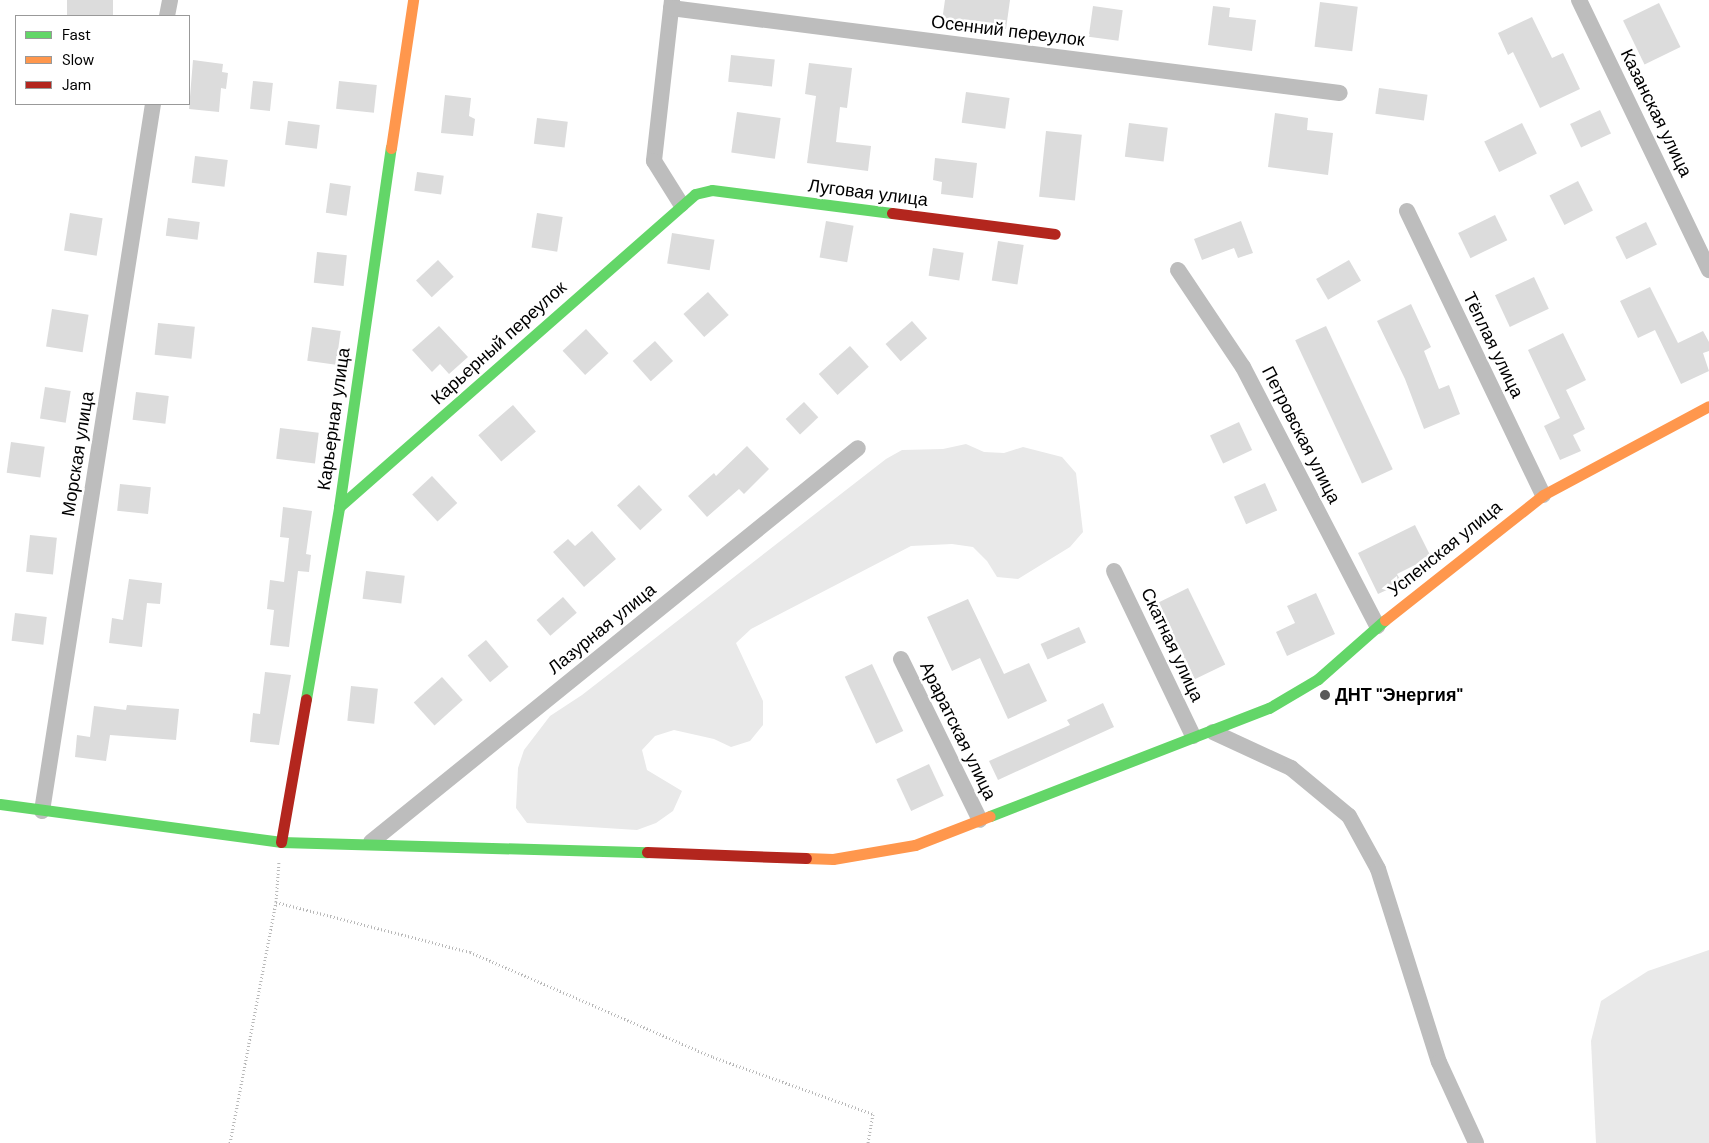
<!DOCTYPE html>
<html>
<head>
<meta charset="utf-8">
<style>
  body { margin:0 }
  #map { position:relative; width:1709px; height:1143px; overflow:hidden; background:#fff; font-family:"DM Sans",sans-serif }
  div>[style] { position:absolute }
  .green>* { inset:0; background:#e9e9e9 }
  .building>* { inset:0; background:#dcdcdc; transform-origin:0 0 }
  .path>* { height:3px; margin-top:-1.5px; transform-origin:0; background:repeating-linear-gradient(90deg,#b8b8b8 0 1px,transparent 0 3.5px) }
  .street>* { height:16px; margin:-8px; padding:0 8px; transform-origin:8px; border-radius:8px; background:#bdbdbd }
  .fast>* { height:11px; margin:-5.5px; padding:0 5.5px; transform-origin:5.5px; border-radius:5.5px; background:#63d668 }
  .slow>* { height:11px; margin:-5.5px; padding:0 5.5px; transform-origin:5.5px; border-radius:5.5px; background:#ff974d }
  .jam>* { height:11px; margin:-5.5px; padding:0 5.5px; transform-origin:5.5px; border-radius:5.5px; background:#b3261e }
  .dots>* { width:14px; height:14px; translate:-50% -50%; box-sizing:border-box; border:2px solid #fff; border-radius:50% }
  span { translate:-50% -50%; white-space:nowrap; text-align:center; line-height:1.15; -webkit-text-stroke:5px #fff; paint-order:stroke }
  .street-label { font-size:18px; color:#000 }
  .poi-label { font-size:18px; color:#000; font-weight:700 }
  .left { translate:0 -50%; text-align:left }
  .legend { position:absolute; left:15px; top:15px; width:175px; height:90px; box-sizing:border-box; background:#fff; border:1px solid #999; margin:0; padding:6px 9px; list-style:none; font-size:15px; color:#000 }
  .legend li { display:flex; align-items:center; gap:10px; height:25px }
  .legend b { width:25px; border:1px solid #999 }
</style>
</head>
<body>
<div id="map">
  <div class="green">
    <i style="clip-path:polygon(966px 444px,984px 452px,1004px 453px,1023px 447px,1062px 457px,1076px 473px,1083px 532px,1070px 547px,1018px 579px,997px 577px,987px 561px,973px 547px,952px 544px,911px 546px,751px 629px,736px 643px,763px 701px,763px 725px,750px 741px,731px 747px,714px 739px,674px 730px,655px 736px,642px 750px,647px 770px,682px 791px,673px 811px,656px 823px,637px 830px,527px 823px,516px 808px,518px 768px,524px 750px,550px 716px,582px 695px,886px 459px,902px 450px,943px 449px)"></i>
    <i style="clip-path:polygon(1709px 950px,1709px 1143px,1596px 1143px,1591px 1041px,1601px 1001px,1648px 971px)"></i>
  </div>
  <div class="building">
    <i style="left:67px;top:0;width:46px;height:16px"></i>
    <i style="clip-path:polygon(945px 0,1010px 0,1006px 29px,942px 21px)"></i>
    <i style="left:1320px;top:2px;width:38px;height:45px;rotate:7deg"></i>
    <i style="left:1659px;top:3px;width:49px;height:40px;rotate:64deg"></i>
    <i style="left:1093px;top:6px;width:30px;height:31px;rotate:8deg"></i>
    <i style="clip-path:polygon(1213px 6px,1230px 8px,1229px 17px,1256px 20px,1252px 51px,1208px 45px)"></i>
    <i style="clip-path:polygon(1532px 17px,1552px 58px,1563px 53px,1580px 89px,1540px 108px,1513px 52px,1508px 55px,1498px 33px)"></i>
    <i style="left:731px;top:55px;width:44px;height:27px;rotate:6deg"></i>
    <i style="clip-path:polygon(193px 60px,223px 64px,222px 72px,228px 73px,226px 89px,221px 88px,219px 112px,189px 109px)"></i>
    <i style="clip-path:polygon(809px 63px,852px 68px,847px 108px,840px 107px,836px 142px,871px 146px,868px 171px,807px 163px,816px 96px,805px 94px)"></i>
    <i style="left:253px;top:81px;width:20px;height:28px;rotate:6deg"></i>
    <i style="left:339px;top:81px;width:38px;height:28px;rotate:6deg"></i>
    <i style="left:1379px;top:88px;width:49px;height:26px;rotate:8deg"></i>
    <i style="left:966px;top:92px;width:44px;height:31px;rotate:8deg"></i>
    <i style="clip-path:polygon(445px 95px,471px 98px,469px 116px,475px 119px,473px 136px,441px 133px)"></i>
    <i style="left:1600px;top:110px;width:26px;height:33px;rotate:65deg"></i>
    <i style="left:737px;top:112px;width:44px;height:41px;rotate:8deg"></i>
    <i style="clip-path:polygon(1275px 113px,1308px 118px,1307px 130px,1333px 133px,1328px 175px,1268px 167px)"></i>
    <i style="left:537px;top:118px;width:31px;height:26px;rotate:7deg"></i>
    <i style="left:288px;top:121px;width:32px;height:24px;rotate:7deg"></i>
    <i style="left:1129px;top:123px;width:39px;height:34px;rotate:7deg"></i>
    <i style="left:1522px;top:123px;width:34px;height:42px;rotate:64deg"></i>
    <i style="left:1046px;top:131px;width:36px;height:66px;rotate:6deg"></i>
    <i style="left:195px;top:156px;width:33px;height:27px;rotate:7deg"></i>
    <i style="clip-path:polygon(935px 158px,977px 163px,973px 198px,941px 194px,942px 182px,933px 180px)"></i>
    <i style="left:417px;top:172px;width:27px;height:19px;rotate:8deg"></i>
    <i style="left:1578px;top:181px;width:33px;height:32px;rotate:63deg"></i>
    <i style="left:330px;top:183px;width:21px;height:30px;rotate:8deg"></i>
    <i style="left:70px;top:213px;width:33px;height:38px;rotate:9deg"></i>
    <i style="left:537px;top:213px;width:26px;height:35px;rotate:9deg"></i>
    <i style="left:1495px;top:215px;width:28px;height:41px;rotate:64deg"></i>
    <i style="left:168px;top:218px;width:32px;height:18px;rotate:7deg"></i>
    <i style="left:826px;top:221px;width:28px;height:37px;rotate:10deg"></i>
    <i style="clip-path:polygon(1241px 221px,1253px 253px,1238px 258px,1234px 248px,1202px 260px,1194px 239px)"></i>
    <i style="left:1646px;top:222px;width:25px;height:34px;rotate:64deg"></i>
    <i style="left:672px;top:233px;width:43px;height:31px;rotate:9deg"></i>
    <i style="left:998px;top:241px;width:26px;height:40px;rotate:9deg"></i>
    <i style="left:933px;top:248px;width:31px;height:28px;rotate:9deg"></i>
    <i style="left:317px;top:252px;width:30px;height:31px;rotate:6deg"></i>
    <i style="left:438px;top:260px;width:23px;height:30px;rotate:47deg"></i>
    <i style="left:1349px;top:260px;width:24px;height:38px;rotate:60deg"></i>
    <i style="left:1534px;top:277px;width:35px;height:43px;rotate:65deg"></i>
    <i style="clip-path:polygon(1650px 287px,1678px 343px,1703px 331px,1709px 342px,1709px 351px,1703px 353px,1709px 371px,1681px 384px,1655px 330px,1638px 338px,1620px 301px)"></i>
    <i style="left:708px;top:292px;width:31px;height:33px;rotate:48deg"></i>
    <i style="clip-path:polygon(1411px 304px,1431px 347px,1424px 351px,1439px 389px,1449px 385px,1460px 414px,1424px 429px,1405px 379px,1377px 321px)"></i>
    <i style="left:52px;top:309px;width:37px;height:38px;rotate:9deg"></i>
    <i style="left:912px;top:321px;width:23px;height:35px;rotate:49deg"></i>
    <i style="left:158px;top:323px;width:37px;height:32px;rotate:6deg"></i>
    <i style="clip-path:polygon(439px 326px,468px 357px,449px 374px,440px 364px,432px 372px,412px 350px)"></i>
    <i style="left:1326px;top:326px;width:158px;height:34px;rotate:65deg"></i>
    <i style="left:312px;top:327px;width:29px;height:34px;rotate:8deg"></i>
    <i style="left:586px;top:329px;width:33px;height:32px;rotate:47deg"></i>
    <i style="clip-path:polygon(1563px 333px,1586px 380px,1566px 390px,1585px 429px,1573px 435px,1581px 451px,1560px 460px,1544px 426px,1560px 418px,1528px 350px)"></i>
    <i style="left:655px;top:341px;width:27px;height:30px;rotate:48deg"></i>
    <i style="left:850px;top:346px;width:28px;height:42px;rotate:48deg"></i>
    <i style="left:45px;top:387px;width:26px;height:32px;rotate:9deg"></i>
    <i style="left:136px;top:392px;width:33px;height:28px;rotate:7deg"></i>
    <i style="left:804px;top:402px;width:21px;height:25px;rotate:47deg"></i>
    <i style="left:513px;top:405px;width:35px;height:46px;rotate:49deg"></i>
    <i style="left:1239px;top:422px;width:31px;height:32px;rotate:65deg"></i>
    <i style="left:280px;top:428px;width:39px;height:31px;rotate:7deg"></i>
    <i style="left:11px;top:442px;width:34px;height:31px;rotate:8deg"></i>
    <i style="clip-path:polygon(747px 446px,769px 469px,744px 494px,739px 489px,707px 517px,688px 496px,714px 473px,716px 476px)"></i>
    <i style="left:432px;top:476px;width:37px;height:27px;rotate:47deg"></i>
    <i style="left:1265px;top:483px;width:30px;height:34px;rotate:66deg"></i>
    <i style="left:120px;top:484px;width:31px;height:27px;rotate:6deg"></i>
    <i style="left:639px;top:485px;width:34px;height:30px;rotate:47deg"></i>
    <i style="clip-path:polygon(283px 507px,312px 511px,306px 554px,311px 555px,309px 572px,298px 571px,289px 647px,270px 645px,274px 610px,267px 609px,270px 580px,284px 582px,289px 538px,280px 537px)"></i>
    <i style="clip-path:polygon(1415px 525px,1431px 557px,1397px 574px,1402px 583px,1378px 594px,1358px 553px)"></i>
    <i style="clip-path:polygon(592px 531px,616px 559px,584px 587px,553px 552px,568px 539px,575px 546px)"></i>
    <i style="left:30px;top:535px;width:27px;height:37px;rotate:6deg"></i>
    <i style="left:366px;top:571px;width:39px;height:28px;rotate:7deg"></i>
    <i style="clip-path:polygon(129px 579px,162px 583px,160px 604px,147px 603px,142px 647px,109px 643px,112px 618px,123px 620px)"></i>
    <i style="left:1188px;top:588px;width:85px;height:34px;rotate:64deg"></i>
    <i style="clip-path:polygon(1316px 593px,1335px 634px,1287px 656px,1276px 632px,1295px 623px,1287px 606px)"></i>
    <i style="left:563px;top:597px;width:21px;height:35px;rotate:49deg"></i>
    <i style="clip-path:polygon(968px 599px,1004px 674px,1029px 663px,1047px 701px,1008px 719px,980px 658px,952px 671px,927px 617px)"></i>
    <i style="left:15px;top:613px;width:32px;height:28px;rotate:7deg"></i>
    <i style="left:1079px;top:627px;width:17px;height:42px;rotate:66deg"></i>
    <i style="left:486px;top:640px;width:35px;height:24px;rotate:50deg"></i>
    <i style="left:872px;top:664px;width:74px;height:30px;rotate:65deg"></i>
    <i style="clip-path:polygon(265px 672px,291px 675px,279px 745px,250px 742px,253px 713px,260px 714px)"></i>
    <i style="left:442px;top:677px;width:31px;height:38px;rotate:48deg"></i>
    <i style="left:351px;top:686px;width:27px;height:35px;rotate:6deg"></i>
    <i style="clip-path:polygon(1103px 703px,1114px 727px,998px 780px,989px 761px,1070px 725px,1067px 720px)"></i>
    <i style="clip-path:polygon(127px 705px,179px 709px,176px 740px,110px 735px,106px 761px,75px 757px,77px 735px,90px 737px,94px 706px,126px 710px)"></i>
    <i style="left:929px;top:764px;width:35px;height:36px;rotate:65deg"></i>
  </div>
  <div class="path">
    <i style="left:276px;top:902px;width:200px;rotate:14.5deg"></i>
    <i style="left:470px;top:952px;width:265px;rotate:23.4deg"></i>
    <i style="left:713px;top:1057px;width:170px;rotate:19.6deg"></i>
    <i style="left:873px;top:1114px;width:29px;rotate:100deg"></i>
    <i style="left:230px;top:1143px;width:245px;rotate:-79.2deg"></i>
    <i style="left:276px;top:902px;width:41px;rotate:-85.8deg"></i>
  </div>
  <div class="street">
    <i style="left:672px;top:0;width:162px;rotate:96.4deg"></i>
    <i style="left:654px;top:161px;width:51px;rotate:57.9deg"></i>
    <i style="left:1579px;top:0;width:300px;rotate:64.3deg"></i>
    <i style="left:671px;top:8px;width:674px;rotate:7.24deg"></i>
    <i style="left:167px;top:16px;width:16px;rotate:-79deg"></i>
    <i style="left:1407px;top:211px;width:315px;rotate:64.4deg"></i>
    <i style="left:1178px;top:270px;width:117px;rotate:56.2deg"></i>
    <i style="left:1243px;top:367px;width:292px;rotate:62.6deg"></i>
    <i style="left:1114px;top:571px;width:183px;rotate:64.4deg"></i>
    <i style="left:901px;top:659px;width:179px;rotate:63.9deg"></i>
    <i style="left:1213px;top:732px;width:86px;rotate:24.8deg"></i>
    <i style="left:1291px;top:768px;width:75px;rotate:39.6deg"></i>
    <i style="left:1349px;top:816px;width:60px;rotate:61.3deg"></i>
    <i style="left:1378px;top:869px;width:202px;rotate:72.5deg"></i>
    <i style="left:1439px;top:1062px;width:89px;rotate:65.4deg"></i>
    <i style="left:42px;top:811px;width:716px;rotate:-81.08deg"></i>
    <i style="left:371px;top:842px;width:626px;rotate:-38.97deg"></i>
  </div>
  <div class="fast">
    <i style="left:339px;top:507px;width:474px;rotate:-41.3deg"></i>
    <i style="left:695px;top:194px;width:17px;rotate:-13deg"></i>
    <i style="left:712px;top:190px;width:181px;rotate:7.3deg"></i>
    <i style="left:306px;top:699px;width:195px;rotate:-80.2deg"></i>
    <i style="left:339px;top:507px;width:363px;rotate:-81.8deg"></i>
    <i style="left:0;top:804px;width:284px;rotate:7.7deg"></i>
    <i style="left:281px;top:842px;width:366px;rotate:1.6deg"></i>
    <i style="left:990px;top:816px;width:299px;rotate:-21.2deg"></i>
    <i style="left:1269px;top:708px;width:57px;rotate:-30.6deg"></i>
    <i style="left:1318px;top:679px;width:89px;rotate:-41.4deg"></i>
  </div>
  <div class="slow">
    <i style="left:391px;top:148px;width:150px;rotate:-81.5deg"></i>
    <i style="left:1385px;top:620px;width:201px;rotate:-38.3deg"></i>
    <i style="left:1543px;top:495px;width:188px;rotate:-28.2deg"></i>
    <i style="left:806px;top:858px;width:27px;rotate:2deg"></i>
    <i style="left:833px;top:859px;width:83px;rotate:-9.7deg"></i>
    <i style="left:915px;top:845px;width:80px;rotate:-21.1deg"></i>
  </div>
  <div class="jam">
    <i style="left:892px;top:213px;width:164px;rotate:7.3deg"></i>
    <i style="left:281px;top:842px;width:145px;rotate:-80.1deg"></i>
    <i style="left:647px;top:852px;width:159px;rotate:2.2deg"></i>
  </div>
  <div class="dots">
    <i style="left:1325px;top:695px;background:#595959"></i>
  </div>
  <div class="street-label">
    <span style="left:1008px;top:31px;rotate:7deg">Осенний переулок</span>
    <span style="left:1656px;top:113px;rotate:64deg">Казанская улица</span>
    <span style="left:868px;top:193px;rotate:7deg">Луговая улица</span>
    <span style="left:499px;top:343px;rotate:-42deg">Карьерный переулок</span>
    <span style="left:1493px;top:345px;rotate:64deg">Тёплая улица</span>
    <span style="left:334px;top:419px;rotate:-82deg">Карьерная улица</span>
    <span style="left:1301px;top:435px;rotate:63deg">Петровская улица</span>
    <span style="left:78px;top:454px;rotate:-81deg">Морская улица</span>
    <span style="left:1445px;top:549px;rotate:-39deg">Успенская улица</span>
    <span style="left:602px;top:629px;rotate:-39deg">Лазурная улица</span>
    <span style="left:1172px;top:645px;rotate:65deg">Скатная улица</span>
    <span style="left:958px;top:731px;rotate:64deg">Араратская улица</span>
  </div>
  <div class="poi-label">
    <span class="left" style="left:1335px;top:695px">ДНТ "Энергия"</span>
  </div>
  <ul class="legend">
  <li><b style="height:6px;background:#63d668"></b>Fast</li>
  <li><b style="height:6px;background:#ff974d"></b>Slow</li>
  <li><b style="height:6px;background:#b3261e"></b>Jam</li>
  </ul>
</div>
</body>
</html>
